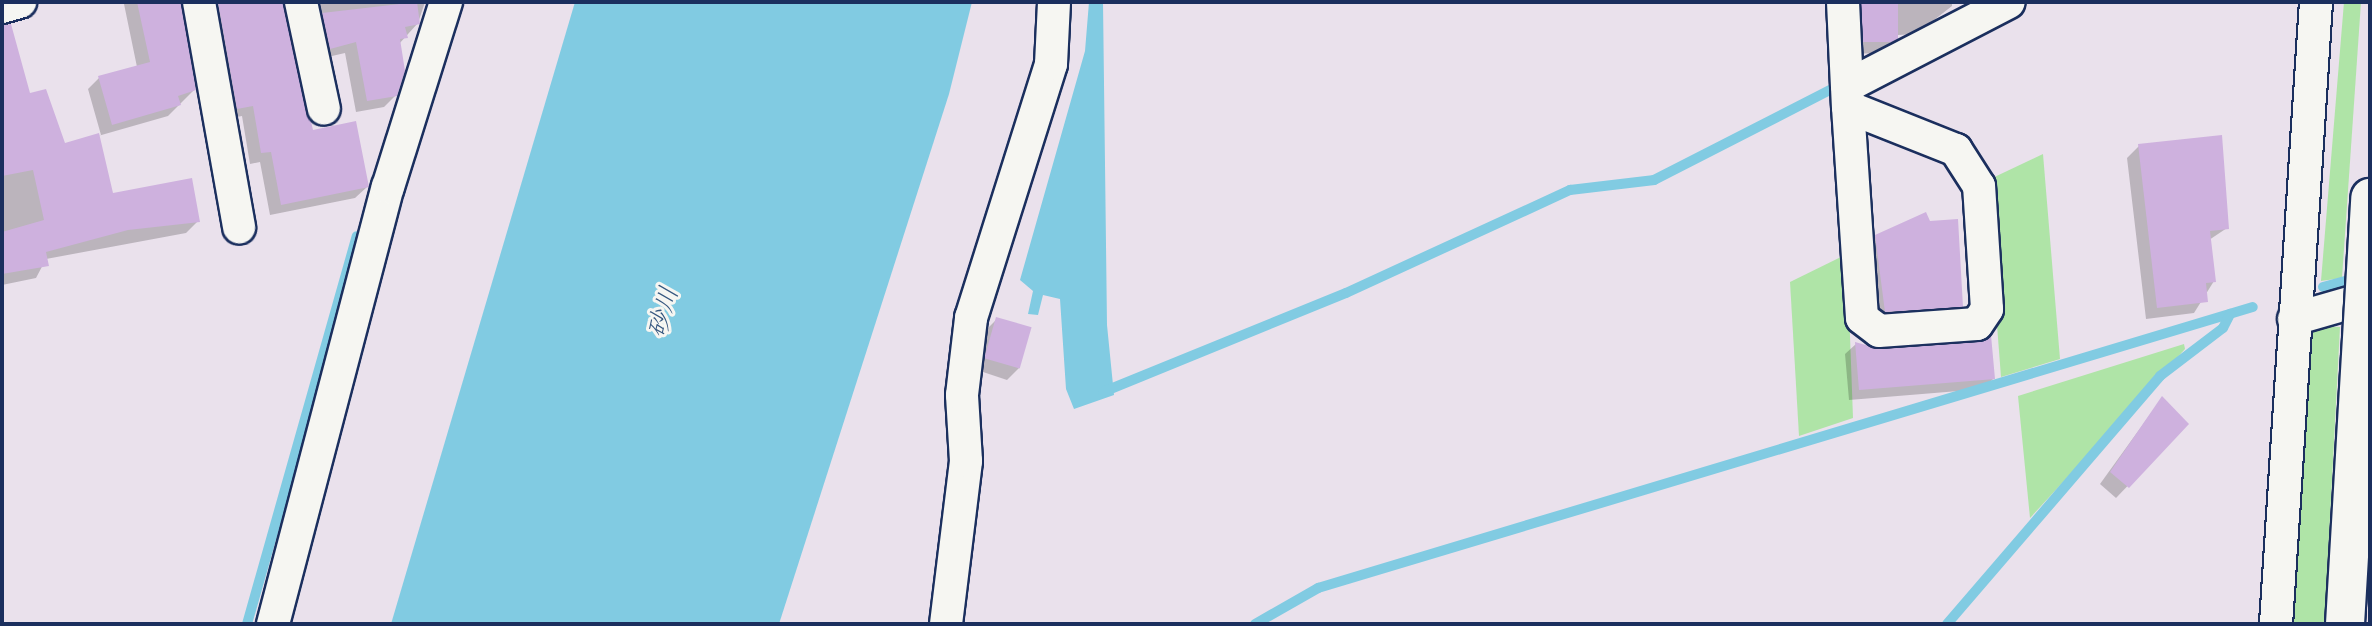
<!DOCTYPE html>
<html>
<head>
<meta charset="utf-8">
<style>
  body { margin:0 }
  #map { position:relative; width:2372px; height:626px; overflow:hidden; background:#eae1ec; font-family:"Indie Flower","Klee One",sans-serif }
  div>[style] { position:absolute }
  .green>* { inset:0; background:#afe4a7; transform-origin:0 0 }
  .water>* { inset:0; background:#81cbe2 }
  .shadow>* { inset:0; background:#0003 }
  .stream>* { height:10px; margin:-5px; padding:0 5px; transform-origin:5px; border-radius:5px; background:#81cbe2 }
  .building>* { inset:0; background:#ceb1de; transform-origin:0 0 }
  .roads { filter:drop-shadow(2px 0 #1b2f5e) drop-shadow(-2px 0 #1b2f5e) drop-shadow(0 2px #1b2f5e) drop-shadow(0 -2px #1b2f5e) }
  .minor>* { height:32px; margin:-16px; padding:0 16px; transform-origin:16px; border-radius:16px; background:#f6f6f2 }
  .bridges { filter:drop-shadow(2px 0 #1b2f5e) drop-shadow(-2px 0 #1b2f5e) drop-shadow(0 2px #1b2f5e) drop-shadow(0 -2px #1b2f5e) }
  .trunk-bridge>* { height:38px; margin:-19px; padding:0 19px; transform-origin:19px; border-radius:19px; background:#f6f6f2 }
  span { translate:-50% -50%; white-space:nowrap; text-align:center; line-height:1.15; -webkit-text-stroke:6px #f6f6f2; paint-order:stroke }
  .water-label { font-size:26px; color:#34567f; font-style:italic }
  .frame { position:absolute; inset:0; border:4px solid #1b2f5e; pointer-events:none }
</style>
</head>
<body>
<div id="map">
  <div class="green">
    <i style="clip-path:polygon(2344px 2px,2361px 2px,2342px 278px,2321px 281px)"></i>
    <i style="clip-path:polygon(2043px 154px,2060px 359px,2001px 377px,1986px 181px)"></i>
    <i style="clip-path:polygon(1847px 254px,1853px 418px,1799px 436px,1790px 282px)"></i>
    <i style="left:2340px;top:327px;width:297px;height:39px;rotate:93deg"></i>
    <i style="clip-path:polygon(2184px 344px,2185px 349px,2030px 518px,2018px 396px)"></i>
  </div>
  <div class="water">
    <i style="clip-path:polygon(575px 2px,972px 2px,949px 94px,779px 624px,391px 624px)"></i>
    <i style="clip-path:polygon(1089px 2px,1103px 2px,1107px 325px,1114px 395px,1074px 409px,1066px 389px,1060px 299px,1043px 295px,1038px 315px,1028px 314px,1033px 291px,1020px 280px,1085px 51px)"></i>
  </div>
  <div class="shadow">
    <i style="clip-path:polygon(180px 2px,194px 90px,168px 116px,98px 136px,112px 195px,198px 221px,186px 233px,46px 259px,36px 278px,2px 285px,2px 25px,10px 25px,29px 95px,64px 145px,101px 135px,88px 89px,99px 78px,137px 67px,124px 4px)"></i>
    <i style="clip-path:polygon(195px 2px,283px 2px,312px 132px,367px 187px,355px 198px,270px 215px,260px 162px,250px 164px,242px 116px,226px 119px)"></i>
    <i style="clip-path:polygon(304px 2px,425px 2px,418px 23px,399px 44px,396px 95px,384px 107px,356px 112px,345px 53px,319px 59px)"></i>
    <i style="clip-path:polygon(1845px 2px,1952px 2px,1952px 6px,1916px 34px,1898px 35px,1879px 53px,1851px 54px)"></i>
    <i style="clip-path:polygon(2139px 146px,2227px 228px,2209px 240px,2214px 281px,2194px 313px,2146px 319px,2127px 158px)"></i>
    <i style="clip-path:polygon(1876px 236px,1961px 306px,1951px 317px,1874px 322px,1865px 247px)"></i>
    <i style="clip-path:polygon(997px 319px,1019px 368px,1007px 380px,974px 369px,984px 332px)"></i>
    <i style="clip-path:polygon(1856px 344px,1880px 351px,1994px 378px,1983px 389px,1849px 400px,1845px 354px)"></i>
    <i style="clip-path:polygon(2162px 398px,2187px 424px,2116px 498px,2100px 484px)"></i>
  </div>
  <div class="stream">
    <i style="left:2323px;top:287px;width:34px;rotate:-15deg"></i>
    <i style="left:1103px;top:392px;width:262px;rotate:-22.2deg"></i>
    <i style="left:1346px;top:293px;width:247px;rotate:-24.7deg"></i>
    <i style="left:1570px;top:190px;width:85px;rotate:-6.8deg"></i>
    <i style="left:1654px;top:180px;width:200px;rotate:-27.1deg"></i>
    <i style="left:247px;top:624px;width:403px;rotate:-74.2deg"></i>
    <i style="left:1255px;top:624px;width:73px;rotate:-29.7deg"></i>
    <i style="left:1318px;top:588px;width:976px;rotate:-16.73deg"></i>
    <i style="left:1947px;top:624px;width:327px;rotate:-49.3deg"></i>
    <i style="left:2160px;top:376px;width:79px;rotate:-37.3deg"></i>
    <i style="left:2223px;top:328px;width:16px;rotate:-63deg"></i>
  </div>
  <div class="building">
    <i style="clip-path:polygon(137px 2px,181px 2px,196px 90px,178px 96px,181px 105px,112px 125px,98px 76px,150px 62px)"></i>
    <i style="clip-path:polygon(218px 2px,283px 2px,313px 130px,356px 121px,369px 187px,281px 205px,271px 152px,261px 153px,253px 106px,237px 109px)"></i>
    <i style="clip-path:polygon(417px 2px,420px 24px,405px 27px,408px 38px,400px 39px,405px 71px,397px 96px,367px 101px,356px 42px,330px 49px,322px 13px)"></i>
    <i style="left:1861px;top:2px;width:37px;height:40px"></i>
    <i style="clip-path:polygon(11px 24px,30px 93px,46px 89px,65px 143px,99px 133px,113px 193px,192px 178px,200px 222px,128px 230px,46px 252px,49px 266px,2px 274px,2px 232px,44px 220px,33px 170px,2px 176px,2px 25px)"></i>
    <i style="clip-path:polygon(2222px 135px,2229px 229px,2210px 231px,2216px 282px,2206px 283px,2208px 302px,2157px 308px,2138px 144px)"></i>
    <i style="clip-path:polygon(1926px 212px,1930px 221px,1958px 219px,1963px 307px,1885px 312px,1875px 235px)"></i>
    <i style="left:996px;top:317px;width:37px;height:43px;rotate:16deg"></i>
    <i style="clip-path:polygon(1991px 335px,1995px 379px,1859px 390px,1855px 342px,1880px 349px,1978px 342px)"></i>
    <i style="clip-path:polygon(2162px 396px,2189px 424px,2129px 488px,2110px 472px)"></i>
  </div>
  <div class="roads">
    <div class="minor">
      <i style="left:199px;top:2px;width:229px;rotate:79.9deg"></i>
      <i style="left:301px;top:2px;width:109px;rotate:77.9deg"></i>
      <i style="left:1843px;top:2px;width:105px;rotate:87.3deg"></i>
      <i style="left:1848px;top:107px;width:211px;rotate:86.2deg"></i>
      <i style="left:1862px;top:318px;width:21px;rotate:37deg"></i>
      <i style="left:1879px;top:331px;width:98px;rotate:-4.1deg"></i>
      <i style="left:1977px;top:324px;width:18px;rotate:-56deg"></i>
      <i style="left:1987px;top:309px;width:123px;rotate:-93.7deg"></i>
      <i style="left:1979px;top:186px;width:43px;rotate:-122.6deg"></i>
      <i style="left:1956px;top:150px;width:116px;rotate:-158.3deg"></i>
      <i style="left:2px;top:7px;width:19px;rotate:-16deg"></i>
      <i style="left:1847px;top:86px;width:182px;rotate:-27.4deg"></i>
      <i style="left:2294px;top:319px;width:79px;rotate:-16.1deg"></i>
      <i style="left:273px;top:624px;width:452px;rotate:-75.3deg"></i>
      <i style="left:388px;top:187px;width:194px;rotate:-72.6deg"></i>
      <i style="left:946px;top:624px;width:164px;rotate:-83deg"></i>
      <i style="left:966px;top:461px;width:66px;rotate:-93.5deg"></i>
      <i style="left:962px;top:395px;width:78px;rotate:-83.3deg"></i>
      <i style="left:971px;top:318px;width:266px;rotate:-72.5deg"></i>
      <i style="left:1051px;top:64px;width:62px;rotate:-87.2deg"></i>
      <i style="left:2276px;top:624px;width:623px;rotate:-86.32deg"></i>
    </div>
  </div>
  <div class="bridges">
    <div class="trunk-bridge">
      <i style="left:2345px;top:624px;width:427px;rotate:-86.6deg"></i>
    </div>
  </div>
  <div class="water-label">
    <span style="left:666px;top:313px;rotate:-74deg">砂川</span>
  </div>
  <div class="frame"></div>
</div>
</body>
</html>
